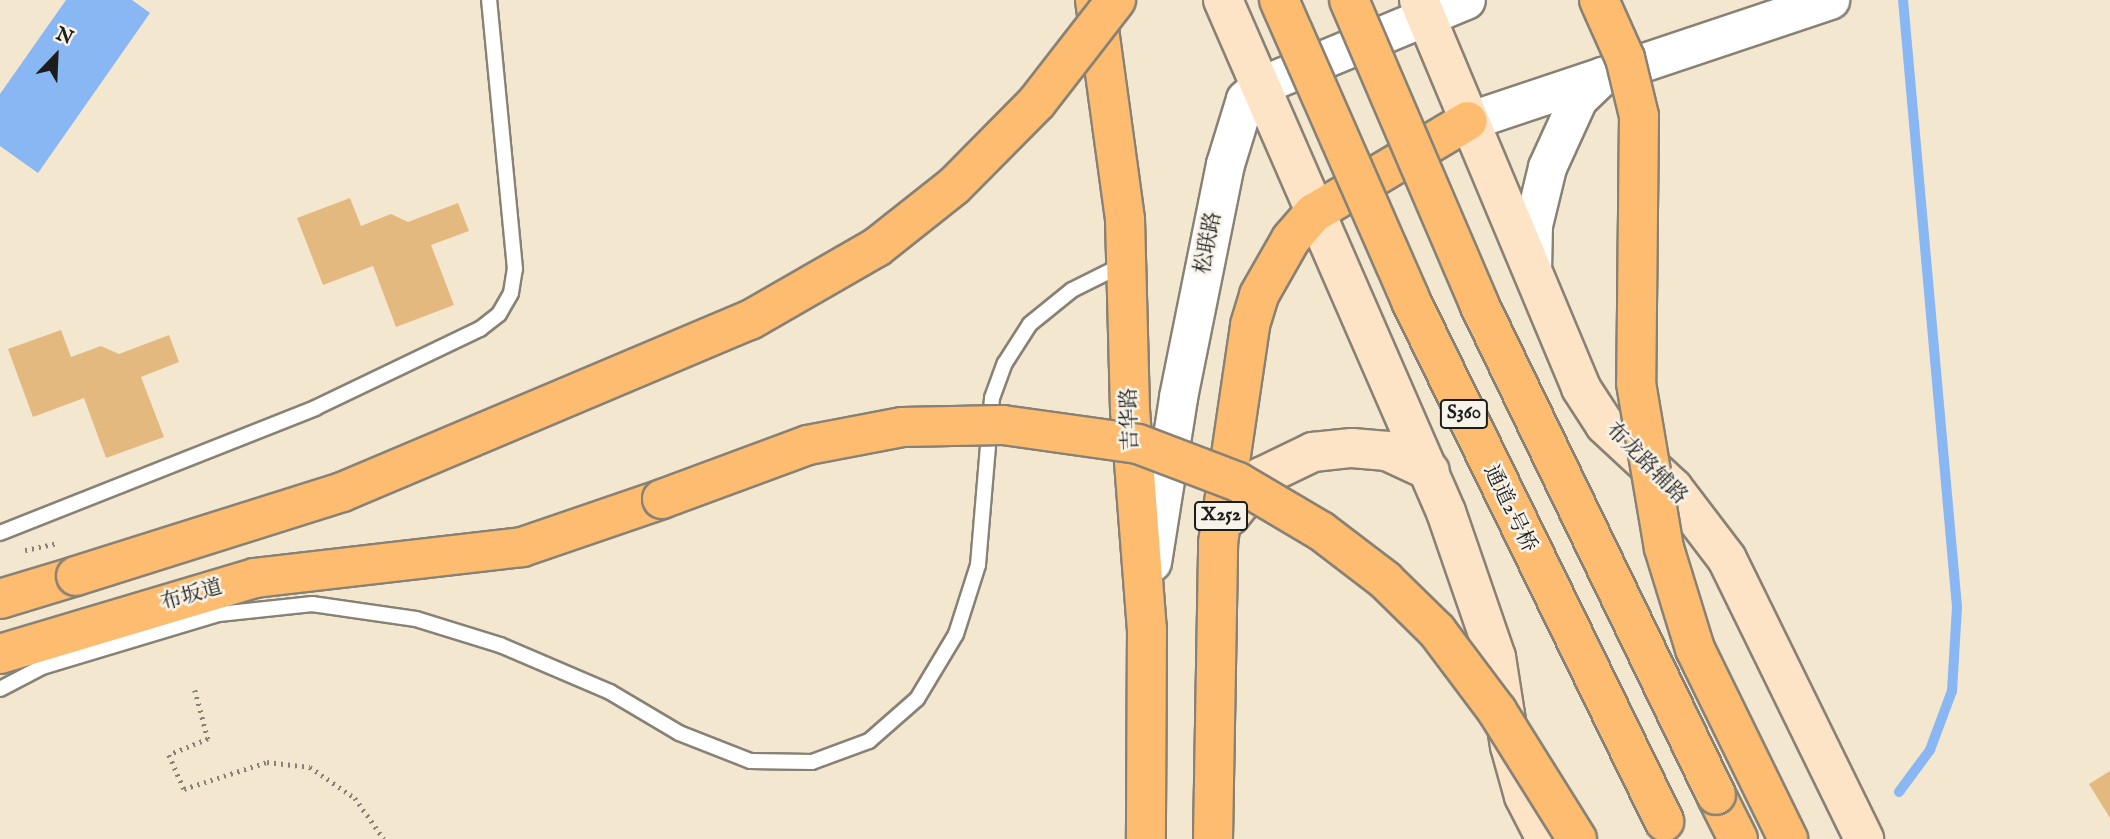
<!DOCTYPE html>
<html>
<head>
<meta charset="utf-8">
<style>
  body { margin:0 }
  #map { position:relative; width:2110px; height:839px; overflow:hidden; background:#f3e7d0; font-family:"IM FELL English","Noto Serif SC",serif }
  div>[style] { position:absolute }
  .water>* { inset:0; background:#88b7f3 }
  .stream>* { height:10px; margin:-5px; padding:0 5px; transform-origin:5px; border-radius:5px; background:#88b7f3 }
  .building>* { inset:0; background:#e4b97f }
  .path>* { height:4.5px; margin-top:-2.25px; transform-origin:0; background:repeating-linear-gradient(90deg,#888276 0 2px,transparent 0 7px) }
  .roads { filter:drop-shadow(2px 0 #888276) drop-shadow(-2px 0 #888276) drop-shadow(0 2px #888276) drop-shadow(0 -2px #888276) }
  .service>* { height:14px; margin:-7px; padding:0 7px; transform-origin:7px; border-radius:7px; background:#fff }
  .tertiary>* { height:37px; margin:-18.5px; padding:0 18.5px; transform-origin:18.5px; border-radius:18.5px; background:#fff }
  .secondary>* { height:38px; margin:-19px; padding:0 19px; transform-origin:19px; border-radius:19px; background:#fee4c6 }
  .primary>* { height:38px; margin:-19px; padding:0 19px; transform-origin:19px; border-radius:19px; background:#fdbc70 }
  .bridges { filter:drop-shadow(2px 0 #888276) drop-shadow(-2px 0 #888276) drop-shadow(0 2px #888276) drop-shadow(0 -2px #888276) }
  .primary-bridge>* { height:38px; margin:-19px; padding:0 19px; transform-origin:19px; border-radius:19px; background:#fdbc70 }
  span { translate:-50% -50%; white-space:nowrap; text-align:center; line-height:1.15; -webkit-text-stroke:5px #f7f3e8; paint-order:stroke }
  .shield-label span { padding:2px 5px; background:#f7f3e8; border:2px solid; border-radius:5px; -webkit-text-stroke-width:0 }
  .shield-label { font-size:19px; color:#1c1c1c; font-weight:700 }
  .street-label { font-size:21px; color:#1c1c1c }
  .north { position:absolute; left:21px; top:21px; width:70px; height:70px; -webkit-text-stroke:5px #f7f3e8; paint-order:stroke; rotate:23deg; font-size:19px; font-weight:700; line-height:28px; text-align:center; color:#1c1c1c }
  .north::after { content:''; display:block; margin:auto; width:24px; height:32px; background:#1c1c1c; clip-path:polygon(50% 0,100% 100%,50% 72%,0 100%) }
</style>
</head>
<body>
<div id="map">
  <div class="water">
    <i style="clip-path:polygon(66px 0,132px 0,150px 13px,38px 173px,0 146px,0 94px)"></i>
  </div>
  <div class="stream">
    <i style="left:1899px;top:792px;width:52px;rotate:-53.6deg"></i>
    <i style="left:1930px;top:750px;width:63px;rotate:-69.6deg"></i>
    <i style="left:1952px;top:691px;width:84px;rotate:-86.6deg"></i>
    <i style="left:1957px;top:607px;width:609px;rotate:-95.08deg"></i>
  </div>
  <div class="building">
    <i style="clip-path:polygon(350px 198px,361px 226px,391px 214px,408px 222px,458px 203px,469px 231px,431px 245px,454px 305px,396px 327px,373px 266px,323px 285px,297px 218px)"></i>
    <i style="clip-path:polygon(61px 330px,71px 357px,101px 346px,119px 354px,169px 335px,179px 362px,141px 377px,164px 437px,106px 458px,84px 398px,33px 417px,8px 349px)"></i>
    <i style="clip-path:polygon(2110px 771px,2110px 818px,2089px 784px)"></i>
  </div>
  <div class="path">
    <i style="left:25px;top:550px;width:33px;rotate:-12deg"></i>
    <i style="left:195px;top:690px;width:51px;rotate:75.1deg"></i>
    <i style="left:208px;top:739px;width:42px;rotate:157.7deg"></i>
    <i style="left:169px;top:755px;width:37px;rotate:66deg"></i>
    <i style="left:184px;top:789px;width:87px;rotate:-18deg"></i>
    <i style="left:267px;top:762px;width:43px;rotate:6.6deg"></i>
    <i style="left:310px;top:767px;width:55px;rotate:34.6deg"></i>
    <i style="left:355px;top:798px;width:50px;rotate:54.7deg"></i>
  </div>
  <div class="roads">
    <div class="service">
      <i style="left:0;top:533px;width:339px;rotate:-21.6deg"></i>
      <i style="left:315px;top:408px;width:183px;rotate:-25.6deg"></i>
      <i style="left:480px;top:329px;width:24px;rotate:-38deg"></i>
      <i style="left:499px;top:314px;width:24px;rotate:-60deg"></i>
      <i style="left:511px;top:293px;width:24px;rotate:-81deg"></i>
      <i style="left:515px;top:269px;width:270px;rotate:-95.5deg"></i>
      <i style="left:0;top:689px;width:47px;rotate:-27.6deg"></i>
      <i style="left:42px;top:667px;width:185px;rotate:-16.7deg"></i>
      <i style="left:219px;top:614px;width:94px;rotate:-6.1deg"></i>
      <i style="left:312px;top:604px;width:105px;rotate:8.2deg"></i>
      <i style="left:416px;top:619px;width:88px;rotate:17.2deg"></i>
      <i style="left:500px;top:645px;width:120px;rotate:23.1deg"></i>
      <i style="left:610px;top:692px;width:80px;rotate:30.7deg"></i>
      <i style="left:679px;top:733px;width:76px;rotate:21.5deg"></i>
      <i style="left:750px;top:761px;width:62px;rotate:0.9deg"></i>
      <i style="left:812px;top:762px;width:61px;rotate:-20.2deg"></i>
      <i style="left:869px;top:741px;width:64px;rotate:-41.2deg"></i>
      <i style="left:917px;top:699px;width:76px;rotate:-59deg"></i>
      <i style="left:956px;top:634px;width:72px;rotate:-72.3deg"></i>
      <i style="left:978px;top:565px;width:168px;rotate:-85.2deg"></i>
      <i style="left:992px;top:398px;width:37px;rotate:-70deg"></i>
      <i style="left:1005px;top:363px;width:46px;rotate:-57.3deg"></i>
      <i style="left:1030px;top:324px;width:54px;rotate:-39deg"></i>
      <i style="left:1072px;top:290px;width:56px;rotate:-26.6deg"></i>
    </div>
    <div class="tertiary">
      <i style="left:1468px;top:121px;width:382px;rotate:-18.5deg"></i>
      <i style="left:1532px;top:271px;width:46px;rotate:-88.8deg"></i>
      <i style="left:1533px;top:225px;width:60px;rotate:-76.4deg"></i>
      <i style="left:1547px;top:167px;width:75px;rotate:-65.5deg"></i>
      <i style="left:1578px;top:99px;width:33px;rotate:-44deg"></i>
      <i style="left:1152px;top:562px;width:167px;rotate:-81deg"></i>
      <i style="left:1178px;top:397px;width:238px;rotate:-78.6deg"></i>
      <i style="left:1225px;top:164px;width:68px;rotate:-72.9deg"></i>
      <i style="left:1245px;top:99px;width:19px;rotate:-43deg"></i>
      <i style="left:1259px;top:86px;width:224px;rotate:-22.6deg"></i>
    </div>
    <div class="secondary">
      <i style="left:1223px;top:0;width:558px;rotate:66.46deg"></i>
      <i style="left:1446px;top:512px;width:153px;rotate:71deg"></i>
      <i style="left:1496px;top:657px;width:90px;rotate:81.1deg"></i>
      <i style="left:1510px;top:746px;width:52px;rotate:74.4deg"></i>
      <i style="left:1524px;top:796px;width:48px;rotate:62.9deg"></i>
      <i style="left:1419px;top:0;width:420px;rotate:67.3deg"></i>
      <i style="left:1581px;top:388px;width:44px;rotate:57deg"></i>
      <i style="left:1605px;top:425px;width:93px;rotate:42.8deg"></i>
      <i style="left:1673px;top:488px;width:89px;rotate:52.7deg"></i>
      <i style="left:1727px;top:559px;width:312px;rotate:63.9deg"></i>
      <i style="left:1230px;top:516px;width:50px;rotate:-51.5deg"></i>
      <i style="left:1261px;top:477px;width:58px;rotate:-25.7deg"></i>
      <i style="left:1313px;top:452px;width:39px;rotate:-6deg"></i>
      <i style="left:1352px;top:448px;width:35px;rotate:5deg"></i>
      <i style="left:1387px;top:451px;width:47px;rotate:24.9deg"></i>
    </div>
    <div class="primary">
      <i style="left:1095px;top:0;width:221px;rotate:82.2deg"></i>
      <i style="left:1125px;top:219px;width:191px;rotate:88.5deg"></i>
      <i style="left:1130px;top:410px;width:220px;rotate:85.6deg"></i>
      <i style="left:1147px;top:629px;width:210px;rotate:90.3deg"></i>
      <i style="left:0;top:599px;width:79px;rotate:-16.8deg"></i>
      <i style="left:0;top:654px;width:266px;rotate:-16.6deg"></i>
      <i style="left:255px;top:578px;width:269px;rotate:-6.6deg"></i>
      <i style="left:522px;top:547px;width:148px;rotate:-18.9deg"></i>
      <i style="left:1716px;top:795px;width:49px;rotate:63.4deg"></i>
      <i style="left:1213px;top:839px;width:296px;rotate:-89deg"></i>
      <i style="left:1218px;top:543px;width:220px;rotate:-81.6deg"></i>
      <i style="left:1250px;top:325px;width:31px;rotate:-73deg"></i>
      <i style="left:1259px;top:295px;width:64px;rotate:-60.3deg"></i>
      <i style="left:1291px;top:239px;width:35px;rotate:-49deg"></i>
      <i style="left:1314px;top:213px;width:179px;rotate:-30.9deg"></i>
    </div>
  </div>
  <div class="bridges">
    <div class="primary-bridge">
      <i style="left:1279px;top:0;width:326px;rotate:66.3deg"></i>
      <i style="left:1410px;top:299px;width:581px;rotate:64.05deg"></i>
      <i style="left:1349px;top:0;width:331px;rotate:66.8deg"></i>
      <i style="left:1479px;top:304px;width:545px;rotate:64.23deg"></i>
      <i style="left:1599px;top:0;width:64px;rotate:65.9deg"></i>
      <i style="left:1625px;top:58px;width:60px;rotate:76.4deg"></i>
      <i style="left:1639px;top:116px;width:267px;rotate:90.6deg"></i>
      <i style="left:1636px;top:383px;width:167px;rotate:80.4deg"></i>
      <i style="left:1664px;top:548px;width:106px;rotate:72.9deg"></i>
      <i style="left:1695px;top:649px;width:212px;rotate:63.9deg"></i>
      <i style="left:662px;top:499px;width:156px;rotate:-20.3deg"></i>
      <i style="left:808px;top:445px;width:96px;rotate:-10.8deg"></i>
      <i style="left:902px;top:427px;width:101px;rotate:-1.1deg"></i>
      <i style="left:1003px;top:425px;width:136px;rotate:8deg"></i>
      <i style="left:1138px;top:444px;width:107px;rotate:20.8deg"></i>
      <i style="left:1238px;top:482px;width:96px;rotate:30.6deg"></i>
      <i style="left:1321px;top:531px;width:81px;rotate:37.4deg"></i>
      <i style="left:1385px;top:580px;width:73px;rotate:44.4deg"></i>
      <i style="left:1437px;top:631px;width:100px;rotate:53.1deg"></i>
      <i style="left:1497px;top:711px;width:151px;rotate:58deg"></i>
      <i style="left:76px;top:576px;width:279px;rotate:-17.5deg"></i>
      <i style="left:342px;top:492px;width:443px;rotate:-22.9deg"></i>
      <i style="left:750px;top:320px;width:146px;rotate:-29.9deg"></i>
      <i style="left:877px;top:247px;width:98px;rotate:-38.4deg"></i>
      <i style="left:954px;top:186px;width:118px;rotate:-45.3deg"></i>
      <i style="left:1037px;top:102px;width:129px;rotate:-52.2deg"></i>
    </div>
  </div>
  <div class="shield-label">
    <span style="left:1464px;top:414px">S360</span>
    <span style="left:1221px;top:516px">X252</span>
  </div>
  <div class="street-label">
    <span style="left:1209px;top:243px;rotate:-79deg">松联路</span>
    <span style="left:1131px;top:419px;rotate:-92deg">吉华路</span>
    <span style="left:1646px;top:464px;rotate:45deg">布龙路辅路</span>
    <span style="left:1509px;top:509px;rotate:64deg">通道2号桥</span>
    <span style="left:192px;top:596px;rotate:-16deg">布坂道</span>
  </div>
  <div class="north">N</div>
</div>
</body>
</html>
